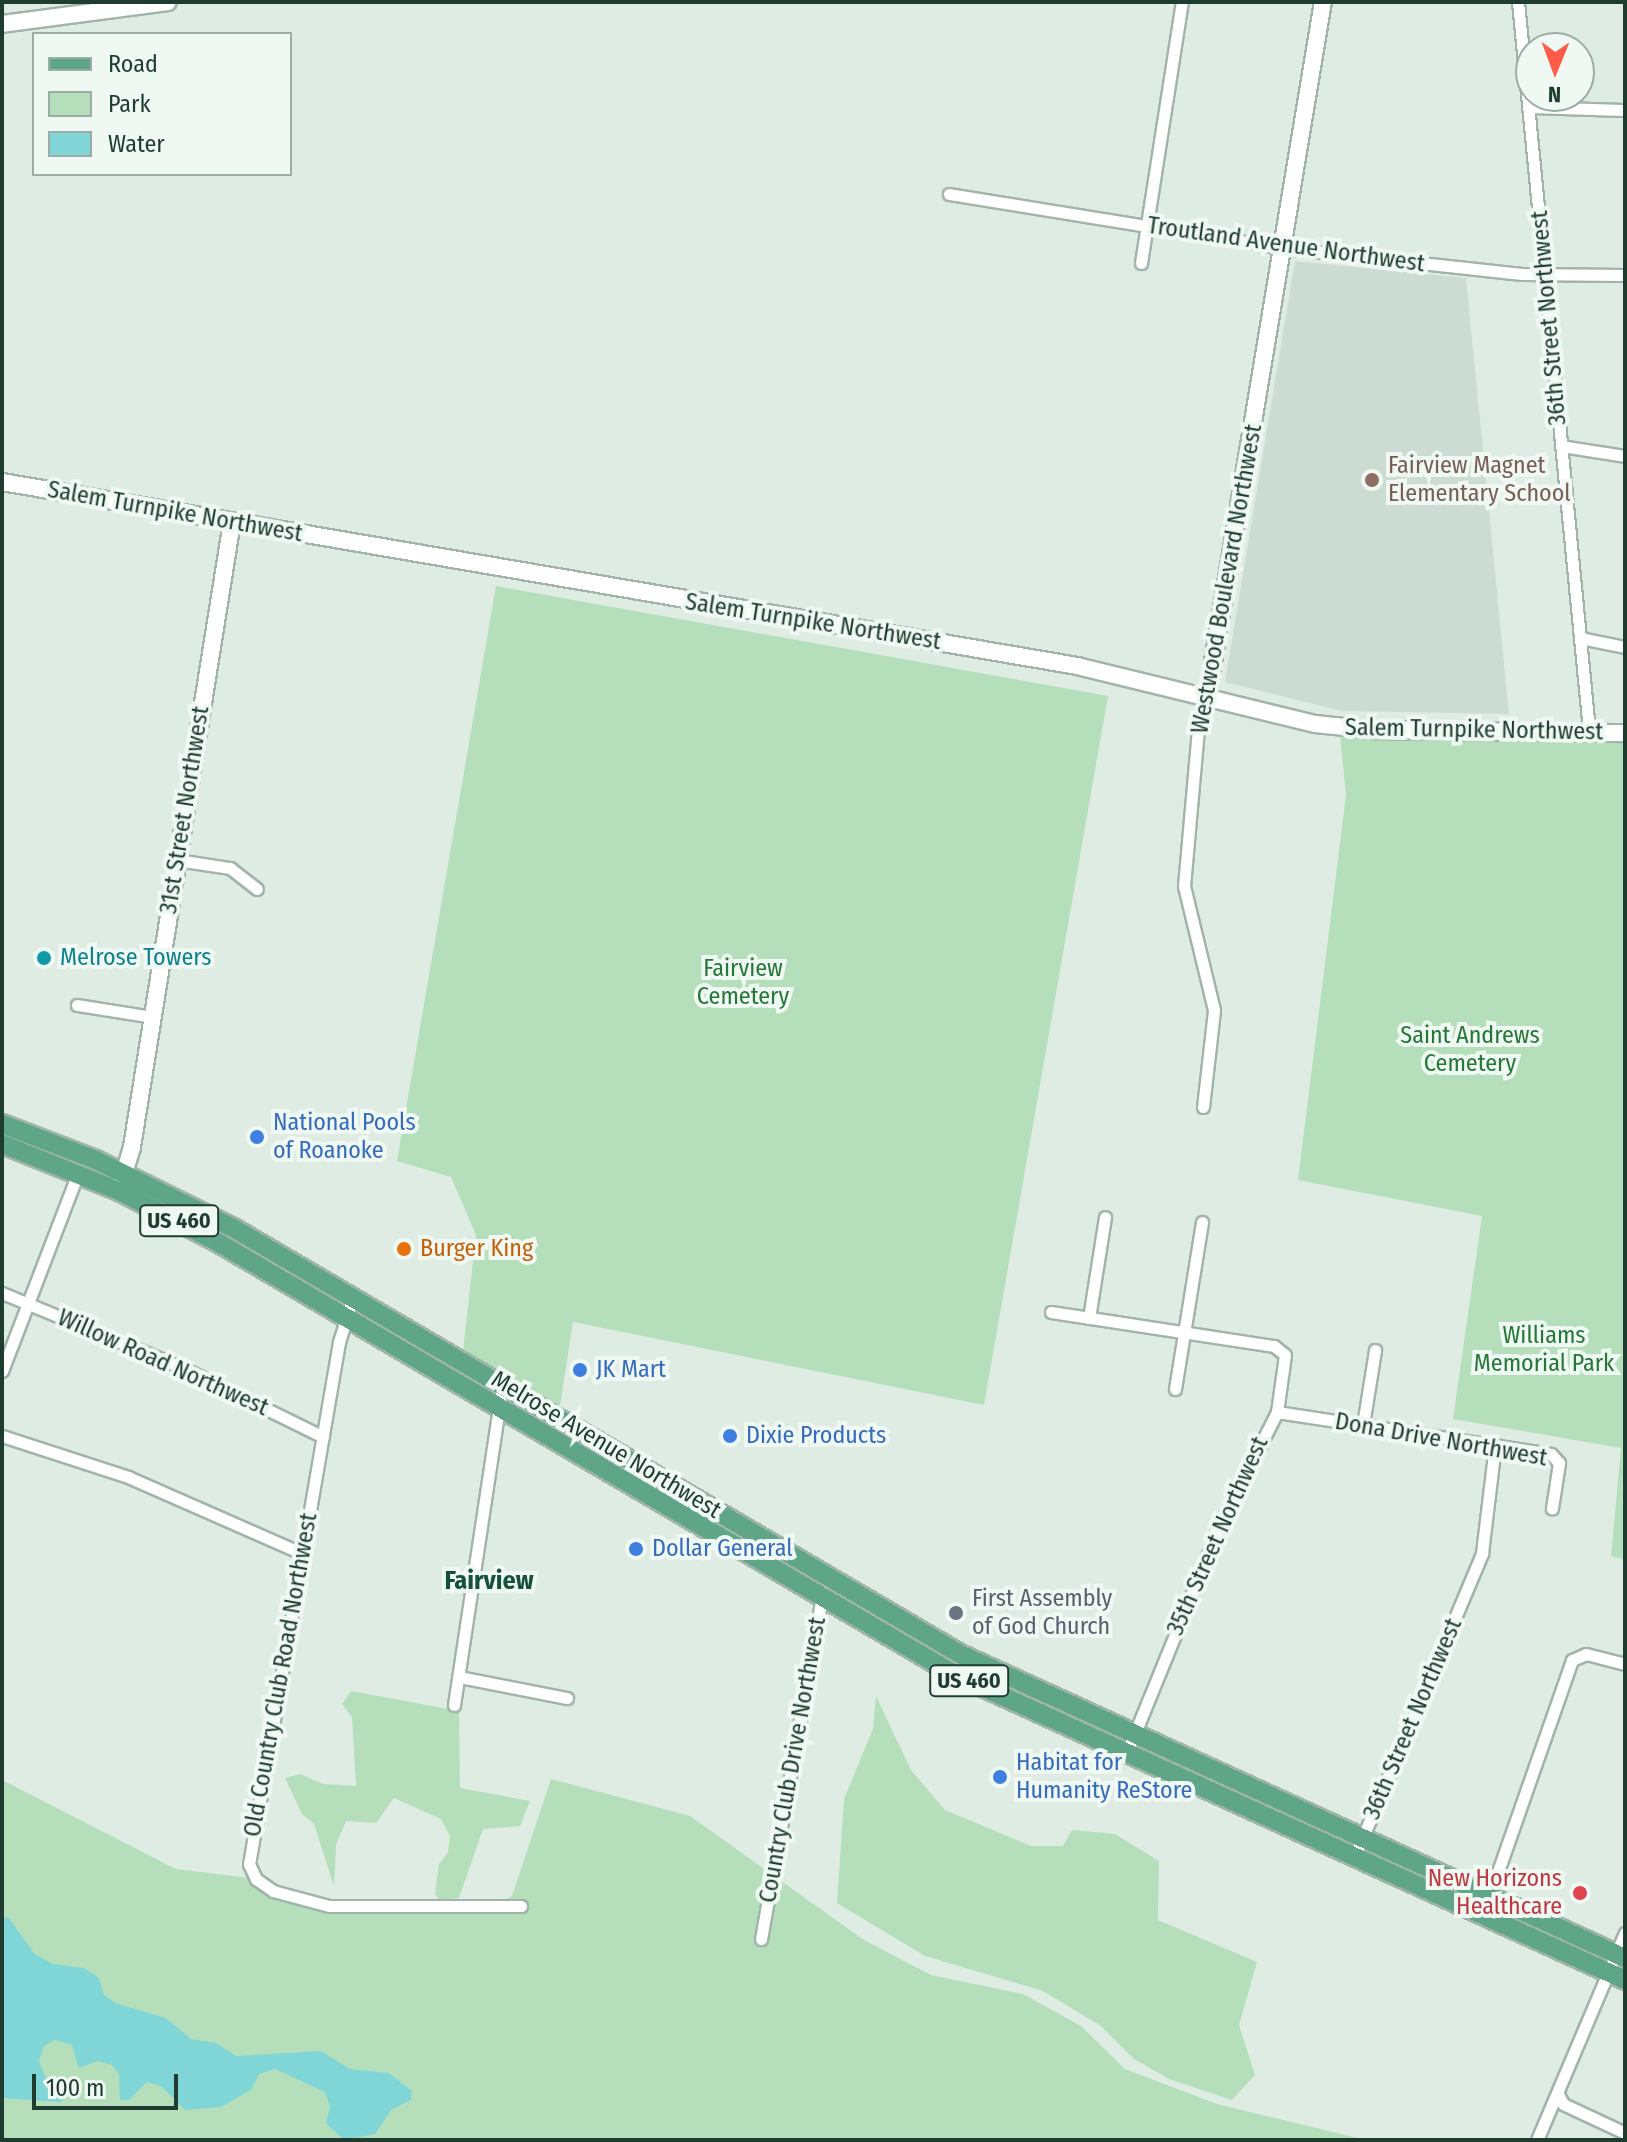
<!DOCTYPE html>
<html>
<head>
<meta charset="utf-8">
<style>
  body { margin:0 }
  #map { position:relative; width:1627px; height:2142px; overflow:hidden; background:#dfece4; font-family:"Fira Sans Condensed",sans-serif }
  div>[style] { position:absolute }
  .built>* { inset:0; background:#cddcd3 }
  .green>* { inset:0; background:#b5dfba }
  .water>* { inset:0; background:#80d6d7 }
  .roads { filter:drop-shadow(2px 0 #a1b4aa) drop-shadow(-2px 0 #a1b4aa) drop-shadow(0 2px #a1b4aa) drop-shadow(0 -2px #a1b4aa) }
  .street>* { height:11px; margin:-5.5px; padding:0 5.5px; transform-origin:5.5px; border-radius:5.5px; background:#fff }
  .secondary>* { height:16px; margin:-8px; padding:0 8px; transform-origin:8px; border-radius:8px; background:#fff }
  .primary>* { height:18px; margin:-9px; padding:0 9px; transform-origin:9px; border-radius:9px; background:#5fa689 }
  .dots>* { width:22px; height:22px; translate:-50% -50%; box-sizing:border-box; border:4px solid #eff8f2; border-radius:50% }
  span { translate:-50% -50%; white-space:nowrap; text-align:center; line-height:1.15; -webkit-text-stroke:8px #eff8f2; paint-order:stroke }
  .shield-label span { padding:2px 6px; background:#eff8f2; border:2px solid; border-radius:6px; -webkit-text-stroke-width:0 }
  .shield-label { font-size:22px; color:#1e3d30; font-weight:700 }
  .street-label { font-size:24px; color:#1e3d30 }
  .education-label { font-size:24px; color:#785e54 }
  .left { translate:0 -50%; text-align:left }
  .culture-label { font-size:24px; color:#0d838f }
  .park-label { font-size:24px; color:#257838 }
  .shop-label { font-size:24px; color:#366cbe }
  .food-label { font-size:24px; color:#c56008 }
  .worship-label { font-size:24px; color:#5b616d }
  .health-label { font-size:24px; color:#be3a42 }
  .right { translate:-100% -50%; text-align:right }
  .neighbourhood-label { font-size:26px; color:#18513b; font-weight:700 }
  .frame { position:absolute; inset:0; border:4px solid #1e3d30; pointer-events:none }
  .legend { position:absolute; left:32px; top:32px; width:260px; height:144px; box-sizing:border-box; background:#eff8f2; border:2px solid #9bada4; margin:0; padding:10px 14px; list-style:none; font-size:24px; color:#1e3d30 }
  .legend li { display:flex; align-items:center; gap:16px; height:40px }
  .legend b { width:40px; border:2px solid #9bada4 }
  .north { position:absolute; left:1515px; top:32px; width:80px; height:80px; box-sizing:border-box; background:#eff8f2; border:2px solid #9bada4; border-radius:50%; rotate:181deg; font-size:22px; font-weight:700; line-height:32px; text-align:center; color:#1e3d30 }
  .north::after { content:''; display:block; margin:auto; width:28px; height:36px; background:#ff5b49; clip-path:polygon(50% 0,100% 100%,50% 72%,0 100%) }
  .scale { position:absolute; left:32px; top:2074px; width:146px; height:36px; box-sizing:border-box; border:4px solid #1e3d30; border-top:0; padding-left:10px; font-size:24px; line-height:28px; white-space:nowrap; color:#1e3d30; -webkit-text-stroke:6px #eff8f2; paint-order:stroke }
</style>
</head>
<body>
<div id="map">
  <div class="built">
    <i style="clip-path:polygon(1295px 261px,1466px 278px,1509px 714px,1342px 711px,1225px 682px)"></i>
  </div>
  <div class="green">
    <i style="clip-path:polygon(496px 586px,1108px 696px,984px 1405px,573px 1322px,559px 1412px,463px 1351px,476px 1235px,451px 1177px,397px 1161px)"></i>
    <i style="clip-path:polygon(1340px 736px,1625px 739px,1625px 1560px,1611px 1556px,1621px 1448px,1453px 1419px,1482px 1216px,1298px 1180px,1346px 795px)"></i>
    <i style="clip-path:polygon(351px 1691px,459px 1711px,460px 1788px,530px 1801px,520px 1826px,483px 1829px,459px 1898px,439px 1900px,435px 1894px,439px 1864px,448px 1852px,450px 1836px,441px 1819px,394px 1798px,376px 1823px,346px 1821px,336px 1845px,334px 1886px,314px 1824px,302px 1814px,285px 1778px,300px 1774px,323px 1784px,356px 1786px,352px 1717px,342px 1704px)"></i>
    <i style="clip-path:polygon(876px 1696px,911px 1770px,945px 1810px,1031px 1846px,1063px 1846px,1072px 1830px,1115px 1834px,1159px 1861px,1158px 1920px,1257px 1962px,1239px 2025px,1255px 2075px,1232px 2100px,1169px 2079px,1134px 2059px,1101px 2026px,1043px 1991px,925px 1956px,837px 1903px,844px 1799px,873px 1729px)"></i>
    <i style="clip-path:polygon(551px 1779px,690px 1816px,864px 1940px,931px 1975px,1023px 1994px,1081px 2026px,1125px 2069px,1217px 2104px,1366px 2140px,2px 2140px,2px 1780px,176px 1869px,250px 1878px,309px 1907px,474px 1914px,512px 1896px)"></i>
  </div>
  <div class="water">
    <i style="clip-path:polygon(8px 1917px,35px 1954px,53px 1964px,84px 1968px,99px 1978px,104px 1995px,115px 2003px,166px 2018px,191px 2039px,216px 2043px,236px 2056px,321px 2051px,350px 2069px,389px 2073px,412px 2091px,411px 2100px,391px 2110px,375px 2134px,345px 2140px,326px 2124px,330px 2106px,325px 2092px,275px 2069px,259px 2074px,251px 2090px,221px 2107px,185px 2110px,161px 2086px,147px 2082px,129px 2100px,120px 2100px,119px 2074px,112px 2065px,98px 2061px,79px 2068px,72px 2045px,55px 2040px,44px 2046px,39px 2061px,46px 2079px,64px 2092px,61px 2102px,2px 2098px,2px 1918px)"></i>
  </div>
  <div class="roads">
    <div class="street">
      <i style="left:1518px;top:2px;width:731px;rotate:84.43deg"></i>
      <i style="left:1528px;top:107px;width:97px;rotate:1.8deg"></i>
      <i style="left:949px;top:194px;width:338px;rotate:9.2deg"></i>
      <i style="left:1283px;top:248px;width:240px;rotate:6.2deg"></i>
      <i style="left:1522px;top:274px;width:103px;rotate:0.6deg"></i>
      <i style="left:1141px;top:263px;width:264px;rotate:-81.1deg"></i>
      <i style="left:1561px;top:446px;width:65px;rotate:8.9deg"></i>
      <i style="left:1580px;top:638px;width:46px;rotate:11.3deg"></i>
      <i style="left:177px;top:860px;width:54px;rotate:8.6deg"></i>
      <i style="left:230px;top:868px;width:34px;rotate:38deg"></i>
      <i style="left:77px;top:1005px;width:77px;rotate:9deg"></i>
      <i style="left:1203px;top:1107px;width:98px;rotate:-83.5deg"></i>
      <i style="left:1214px;top:1010px;width:128px;rotate:-103.6deg"></i>
      <i style="left:1184px;top:886px;width:169px;rotate:-84.9deg"></i>
      <i style="left:1199px;top:718px;width:22px;rotate:-68deg"></i>
      <i style="left:2px;top:1293px;width:194px;rotate:22.5deg"></i>
      <i style="left:181px;top:1367px;width:158px;rotate:26.2deg"></i>
      <i style="left:352px;top:1300px;width:44px;rotate:107.2deg"></i>
      <i style="left:339px;top:1342px;width:530px;rotate:99.78deg"></i>
      <i style="left:249px;top:1864px;width:17px;rotate:65deg"></i>
      <i style="left:256px;top:1879px;width:21px;rotate:35deg"></i>
      <i style="left:273px;top:1891px;width:58px;rotate:15deg"></i>
      <i style="left:329px;top:1906px;width:192px"></i>
      <i style="left:1051px;top:1312px;width:226px;rotate:8.7deg"></i>
      <i style="left:1274px;top:1346px;width:14px;rotate:39deg"></i>
      <i style="left:1285px;top:1355px;width:58px;rotate:98deg"></i>
      <i style="left:1277px;top:1412px;width:129px;rotate:116.8deg"></i>
      <i style="left:1219px;top:1527px;width:246px;rotate:112.2deg"></i>
      <i style="left:1089px;top:1318px;width:102px;rotate:-81deg"></i>
      <i style="left:2px;top:1371px;width:212px;rotate:-69deg"></i>
      <i style="left:1175px;top:1389px;width:169px;rotate:-80.8deg"></i>
      <i style="left:1277px;top:1412px;width:277px;rotate:8.7deg"></i>
      <i style="left:1551px;top:1454px;width:12px;rotate:48deg"></i>
      <i style="left:1559px;top:1463px;width:46px;rotate:98.8deg"></i>
      <i style="left:1363px;top:1425px;width:76px;rotate:-80.9deg"></i>
      <i style="left:2px;top:1436px;width:133px;rotate:18deg"></i>
      <i style="left:128px;top:1477px;width:191px;rotate:23.7deg"></i>
      <i style="left:459px;top:1677px;width:110px;rotate:11deg"></i>
      <i style="left:454px;top:1705px;width:321px;rotate:-81.4deg"></i>
      <i style="left:1354px;top:1858px;width:331px;rotate:-67.2deg"></i>
      <i style="left:1482px;top:1553px;width:109px;rotate:-83.1deg"></i>
      <i style="left:1488px;top:1900px;width:254px;rotate:-70.7deg"></i>
      <i style="left:1572px;top:1660px;width:15px;rotate:-23deg"></i>
      <i style="left:1586px;top:1654px;width:40px;rotate:14.4deg"></i>
      <i style="left:761px;top:1939px;width:352px;rotate:-79.9deg"></i>
      <i style="left:1558px;top:2094px;width:11px;rotate:63deg"></i>
      <i style="left:1563px;top:2104px;width:68px;rotate:25.1deg"></i>
      <i style="left:1537px;top:2140px;width:225px;rotate:-67deg"></i>
    </div>
    <div class="secondary">
      <i style="left:2px;top:24px;width:167px;rotate:-7.5deg"></i>
      <i style="left:2px;top:482px;width:1091px;rotate:9.71deg"></i>
      <i style="left:1077px;top:666px;width:245px;rotate:13.7deg"></i>
      <i style="left:1315px;top:724px;width:60px;rotate:5.7deg"></i>
      <i style="left:1375px;top:730px;width:250px;rotate:0.7deg"></i>
      <i style="left:1207px;top:698px;width:706px;rotate:-80.54deg"></i>
      <i style="left:120px;top:1187px;width:42px;rotate:-73.3deg"></i>
      <i style="left:132px;top:1147px;width:633px;rotate:-80.91deg"></i>
    </div>
    <div class="primary">
      <i style="left:2px;top:1124px;width:101px;rotate:21deg"></i>
      <i style="left:96px;top:1160px;width:155px;rotate:26.4deg"></i>
      <i style="left:235px;top:1229px;width:840px;rotate:30.38deg"></i>
      <i style="left:960px;top:1654px;width:731px;rotate:24.57deg"></i>
      <i style="left:2px;top:1144px;width:126px;rotate:21.9deg"></i>
      <i style="left:119px;top:1191px;width:113px;rotate:27.5deg"></i>
      <i style="left:219px;top:1243px;width:852px;rotate:30.39deg"></i>
      <i style="left:954px;top:1674px;width:737px;rotate:24.51deg"></i>
    </div>
  </div>
  <div class="dots">
    <i style="left:1372px;top:480px;background:#8d6e63"></i>
    <i style="left:44px;top:958px;background:#0f9aa8"></i>
    <i style="left:257px;top:1137px;background:#3f7fe0"></i>
    <i style="left:404px;top:1249px;background:#e8710a"></i>
    <i style="left:580px;top:1370px;background:#3f7fe0"></i>
    <i style="left:730px;top:1436px;background:#3f7fe0"></i>
    <i style="left:636px;top:1549px;background:#3f7fe0"></i>
    <i style="left:956px;top:1613px;background:#6b7280"></i>
    <i style="left:1000px;top:1777px;background:#3f7fe0"></i>
    <i style="left:1580px;top:1893px;background:#e0444e"></i>
  </div>
  <div class="shield-label">
    <span style="left:179px;top:1221px">US 460</span>
    <span style="left:969px;top:1681px">US 460</span>
  </div>
  <div class="street-label">
    <span style="left:1286px;top:245px;rotate:8deg">Troutland Avenue Northwest</span>
    <span style="left:1549px;top:318px;rotate:-95deg">36th Street Northwest</span>
    <span style="left:175px;top:512px;rotate:10deg">Salem Turnpike Northwest</span>
    <span style="left:1227px;top:579px;rotate:-80deg">Westwood Boulevard Northwest</span>
    <span style="left:813px;top:622px;rotate:9deg">Salem Turnpike Northwest</span>
    <span style="left:1474px;top:730px;rotate:1deg">Salem Turnpike Northwest</span>
    <span style="left:185px;top:810px;rotate:-81deg">31st Street Northwest</span>
    <span style="left:163px;top:1363px;rotate:24deg">Willow Road Northwest</span>
    <span style="left:1441px;top:1440px;rotate:10deg">Dona Drive Northwest</span>
    <span style="left:606px;top:1445px;rotate:31deg">Melrose Avenue Northwest</span>
    <span style="left:1218px;top:1536px;rotate:-66deg">35th Street Northwest</span>
    <span style="left:281px;top:1675px;rotate:-80deg">Old Country Club Road Northwest</span>
    <span style="left:1413px;top:1719px;rotate:-67deg">36th Street Northwest</span>
    <span style="left:793px;top:1760px;rotate:-80deg">Country Club Drive Northwest</span>
  </div>
  <div class="education-label">
    <span class="left" style="left:1388px;top:480px">Fairview Magnet<br>Elementary School</span>
  </div>
  <div class="culture-label">
    <span class="left" style="left:60px;top:958px">Melrose Towers</span>
  </div>
  <div class="park-label">
    <span style="left:743px;top:983px">Fairview<br>Cemetery</span>
    <span style="left:1470px;top:1050px">Saint Andrews<br>Cemetery</span>
    <span style="left:1544px;top:1350px">Williams<br>Memorial Park</span>
  </div>
  <div class="shop-label">
    <span class="left" style="left:273px;top:1137px">National Pools<br>of Roanoke</span>
    <span class="left" style="left:596px;top:1370px">JK Mart</span>
    <span class="left" style="left:746px;top:1436px">Dixie Products</span>
    <span class="left" style="left:652px;top:1549px">Dollar General</span>
    <span class="left" style="left:1016px;top:1777px">Habitat for<br>Humanity ReStore</span>
  </div>
  <div class="food-label">
    <span class="left" style="left:420px;top:1249px">Burger King</span>
  </div>
  <div class="worship-label">
    <span class="left" style="left:972px;top:1613px">First Assembly<br>of God Church</span>
  </div>
  <div class="health-label">
    <span class="right" style="left:1562px;top:1893px">New Horizons<br>Healthcare</span>
  </div>
  <div class="neighbourhood-label">
    <span style="left:489px;top:1581px">Fairview</span>
  </div>
  <div class="frame"></div>
  <ul class="legend">
  <li><b style="height:10px;background:#5fa689"></b>Road</li>
  <li><b style="height:22px;background:#b5dfba"></b>Park</li>
  <li><b style="height:22px;background:#80d6d7"></b>Water</li>
  </ul>
  <div class="north">N</div>
  <div class="scale">100 m</div>
</div>
</body>
</html>
